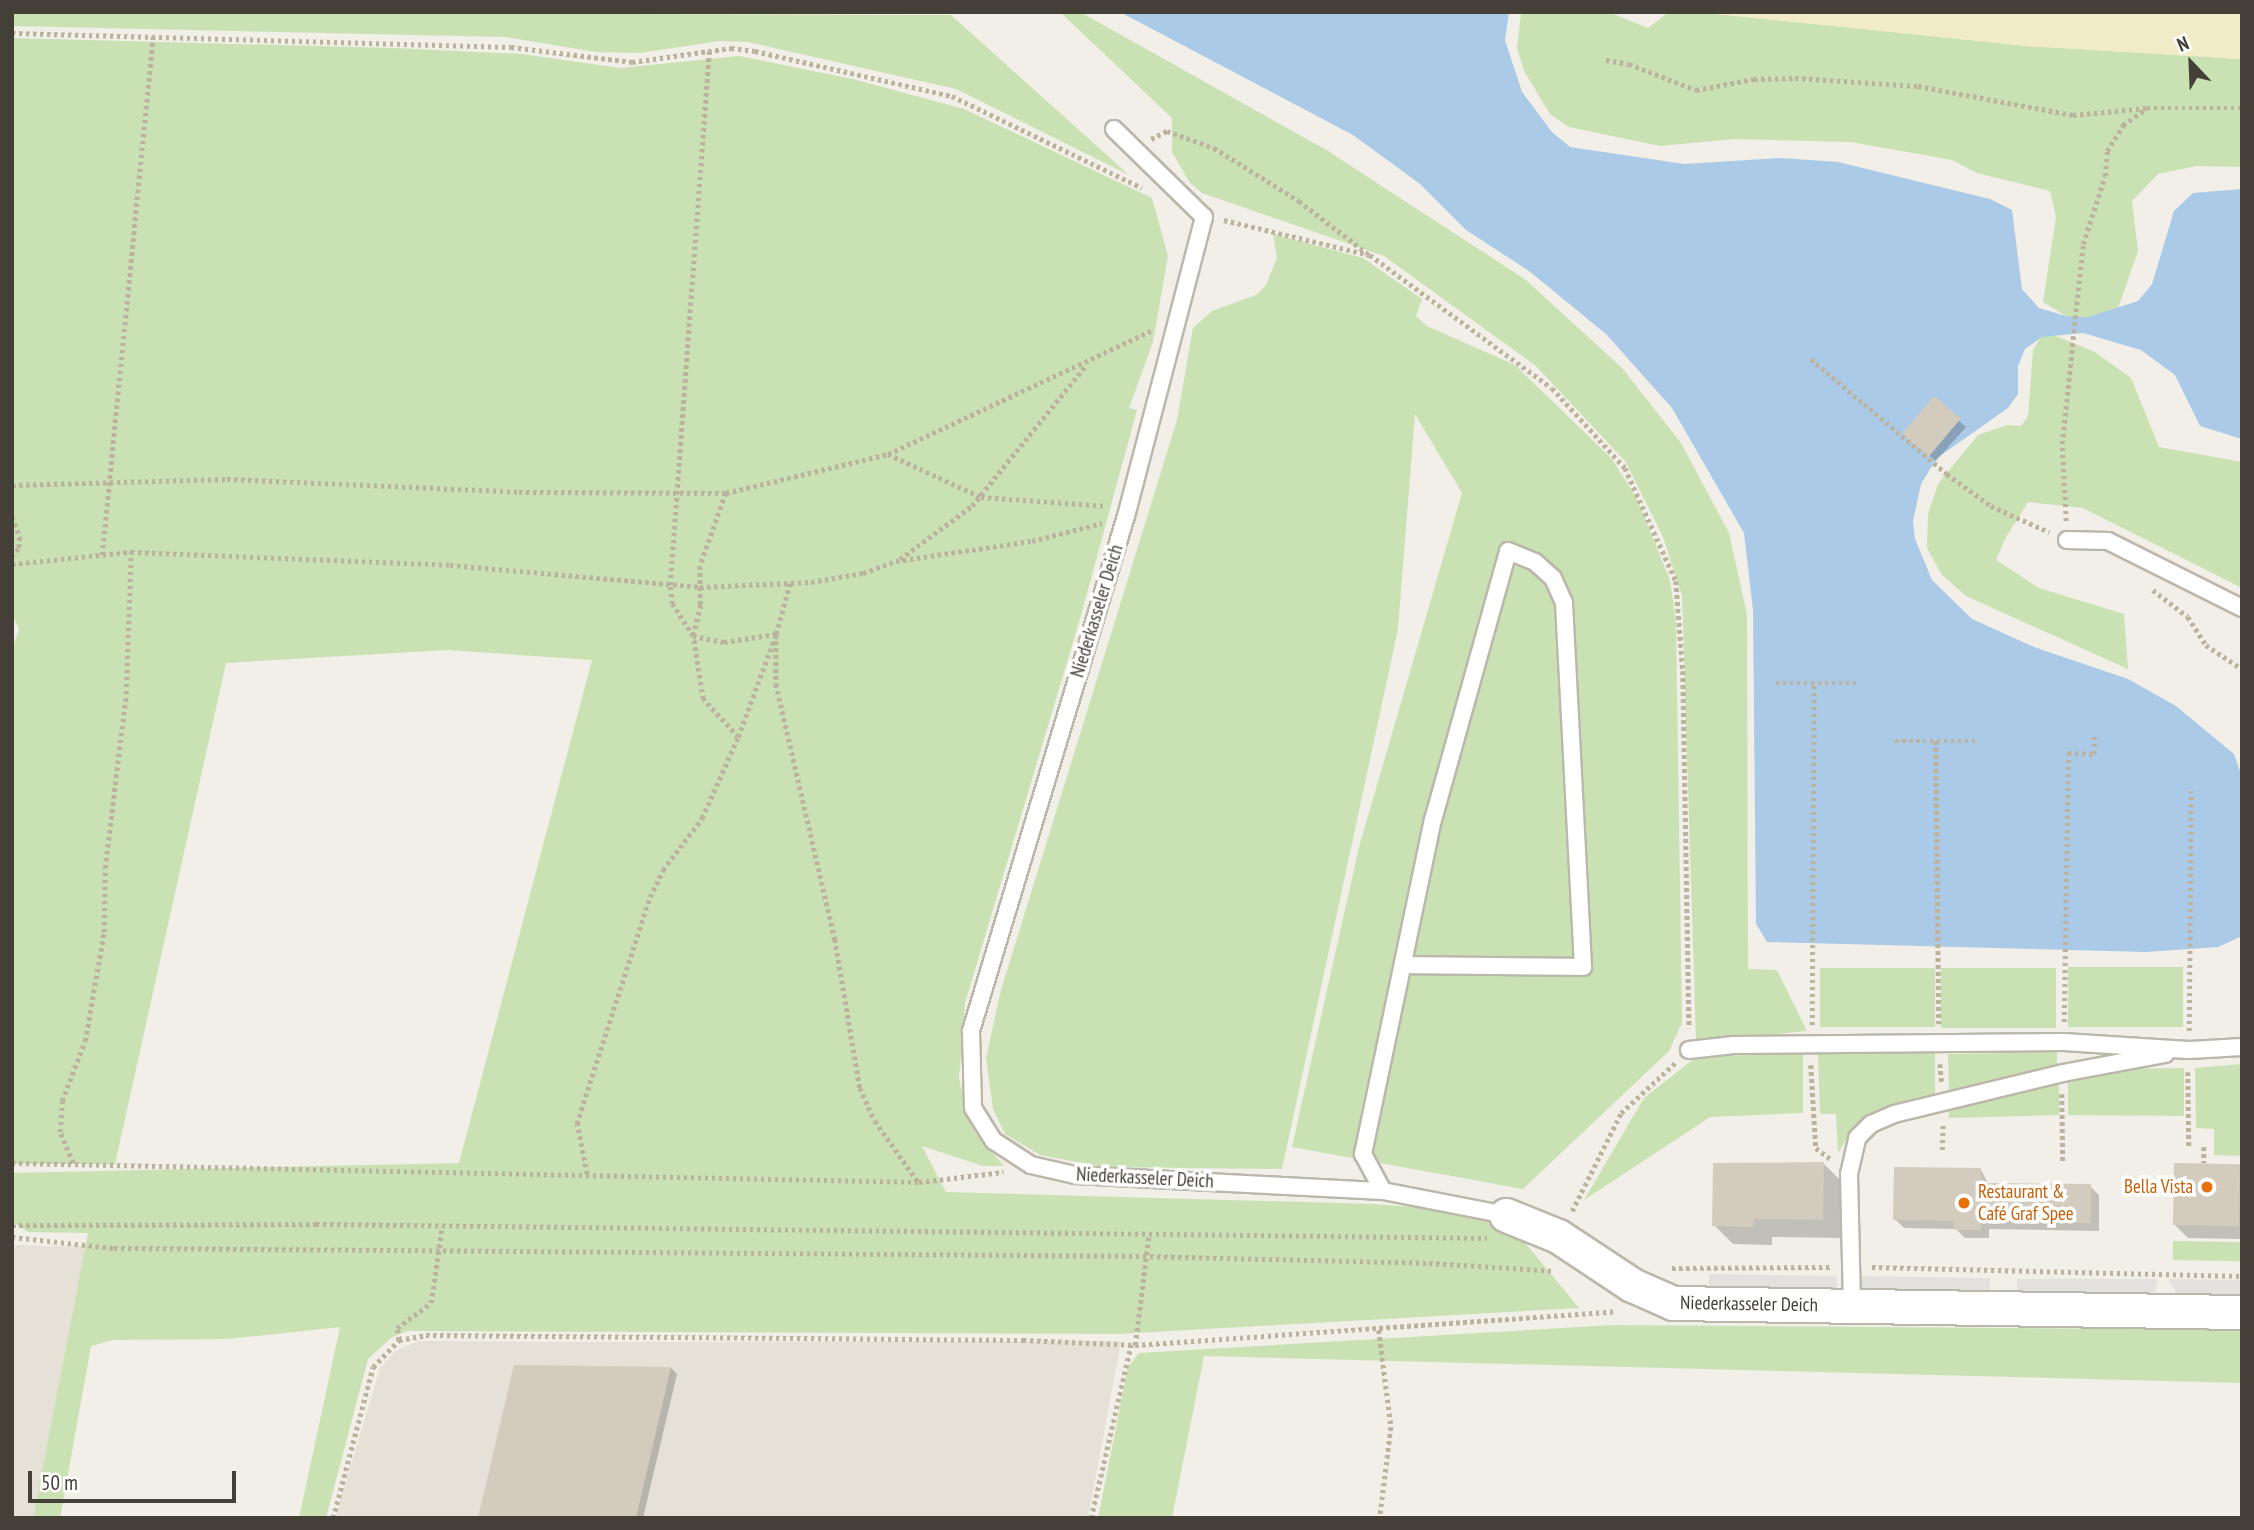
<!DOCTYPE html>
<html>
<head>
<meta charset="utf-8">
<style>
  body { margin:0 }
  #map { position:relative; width:2254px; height:1530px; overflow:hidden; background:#f1efe7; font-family:"PT Sans Narrow",sans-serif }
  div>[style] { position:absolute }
  .residential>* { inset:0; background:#e5e1d6 }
  .green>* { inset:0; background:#cae1b4; transform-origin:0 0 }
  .sand>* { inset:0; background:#f1ecc7 }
  .parking>* { inset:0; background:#e3e1de; transform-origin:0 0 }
  .water>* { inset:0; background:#aacae7 }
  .shadow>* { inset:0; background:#0003 }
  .building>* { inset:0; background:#d2cbbe; transform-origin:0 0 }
  .path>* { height:4.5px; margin-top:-2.25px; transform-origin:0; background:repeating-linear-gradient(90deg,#bcb39e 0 3.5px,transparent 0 7px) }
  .roads { filter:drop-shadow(2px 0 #bcb7ab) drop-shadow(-2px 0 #bcb7ab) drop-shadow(0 2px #bcb7ab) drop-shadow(0 -2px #bcb7ab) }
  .service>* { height:16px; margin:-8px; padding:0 8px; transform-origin:8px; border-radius:8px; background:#fff }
  .minor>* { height:33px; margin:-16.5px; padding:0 16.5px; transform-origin:16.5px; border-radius:16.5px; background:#fff }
  .dots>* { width:19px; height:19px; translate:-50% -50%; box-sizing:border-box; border:4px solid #fff; border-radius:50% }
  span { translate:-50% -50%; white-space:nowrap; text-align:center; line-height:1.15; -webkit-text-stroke:7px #fff; paint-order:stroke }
  .street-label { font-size:19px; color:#443f37 }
  .food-label { font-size:19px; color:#c56008 }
  .right { translate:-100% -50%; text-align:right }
  .left { translate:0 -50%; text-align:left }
  .frame { position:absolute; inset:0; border:14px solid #443f37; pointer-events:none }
  .north { position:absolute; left:2156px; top:28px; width:70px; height:70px; -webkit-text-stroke:5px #fff; paint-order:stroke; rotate:337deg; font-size:19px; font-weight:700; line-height:28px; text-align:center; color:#443f37 }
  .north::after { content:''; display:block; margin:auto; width:24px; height:32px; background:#443f37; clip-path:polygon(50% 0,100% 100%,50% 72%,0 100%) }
  .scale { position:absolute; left:28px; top:1471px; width:208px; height:32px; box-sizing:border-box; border:4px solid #443f37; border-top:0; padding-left:9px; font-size:21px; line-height:24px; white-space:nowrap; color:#443f37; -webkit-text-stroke:5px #fff; paint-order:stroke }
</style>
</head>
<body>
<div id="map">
  <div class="residential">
    <i style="clip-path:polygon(12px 1245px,86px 1247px,33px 1518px,12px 1518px)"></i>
    <i style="clip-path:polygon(419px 1341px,582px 1342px,1121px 1341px,1088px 1518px,335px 1518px,380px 1368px,395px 1351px)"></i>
  </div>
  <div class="green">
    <i style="clip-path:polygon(12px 12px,951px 15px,1129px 175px,956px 89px,748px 42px,719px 41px,640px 53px,596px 52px,505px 37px,12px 26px)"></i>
    <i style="clip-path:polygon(1060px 12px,1080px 12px,1328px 151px,1526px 280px,1622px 368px,1681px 443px,1729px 533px,1747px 615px,1748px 969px,1777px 970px,1807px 1031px,1696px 1042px,1682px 596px,1663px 537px,1625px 461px,1536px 366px,1384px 256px,1202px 193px,1190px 183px,1172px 152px,1172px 118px)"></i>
    <i style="clip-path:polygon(1608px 12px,1648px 28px,1669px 12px,1697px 12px,2027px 46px,2242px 59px,2242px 167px,2196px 166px,2158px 174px,2132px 201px,2138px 251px,2117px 311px,2088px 317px,2066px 316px,2043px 302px,2056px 217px,2050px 191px,1977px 173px,1952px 160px,1851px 142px,1734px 139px,1660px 146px,1569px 127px,1550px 114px,1524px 71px,1517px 48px,1521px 14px)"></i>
    <i style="clip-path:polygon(12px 38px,394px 48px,522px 54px,620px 68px,739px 56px,853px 79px,964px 109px,1152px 198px,1168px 256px,1153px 342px,1129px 408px,1137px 410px,1080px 619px,965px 1003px,959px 1078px,965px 1108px,975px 1133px,1004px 1166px,983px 1166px,922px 1146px,946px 1192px,1373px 1204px,1438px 1209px,1512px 1227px,1579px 1308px,1118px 1334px,408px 1331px,392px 1337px,368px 1359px,326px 1518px,299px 1518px,340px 1327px,227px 1339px,113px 1340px,91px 1346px,60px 1518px,33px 1518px,88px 1233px,28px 1232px,12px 1221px,12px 1173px,459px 1163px,592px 660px,447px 650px,226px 663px,115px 1164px,12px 1164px,12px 650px,19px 629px,12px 615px)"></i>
    <i style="clip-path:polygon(1273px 234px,1363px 258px,1422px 299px,1416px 316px,1427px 326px,1515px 365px,1612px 459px,1637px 499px,1670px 580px,1676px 621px,1682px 1023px,1669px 1051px,1523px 1189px,1292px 1147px,1359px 847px,1462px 493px,1415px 414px,1398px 629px,1282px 1169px,1103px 1167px,1040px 1155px,1005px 1134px,993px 1109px,986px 1058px,1001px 990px,1177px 420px,1193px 328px,1212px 311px,1256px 295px,1266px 285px,1277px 258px)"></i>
    <i style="clip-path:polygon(2051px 334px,2095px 352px,2131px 378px,2159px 447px,2242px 462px,2242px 588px,2083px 508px,2028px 502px,2005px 539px,1996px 560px,2039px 588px,2124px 614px,2128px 669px,1966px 596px,1942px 575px,1927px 548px,1928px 514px,1938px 484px,1978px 435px,2007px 425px,2021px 426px,2028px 416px,2033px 350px,2041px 337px)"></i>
    <i style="left:2068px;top:967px;width:115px;height:60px"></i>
    <i style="left:1820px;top:968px;width:115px;height:59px"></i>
    <i style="left:1941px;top:968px;width:115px;height:60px"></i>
    <i style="clip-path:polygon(1803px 1051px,1803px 1113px,1710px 1117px,1584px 1200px,1644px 1098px,1695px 1058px)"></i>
    <i style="clip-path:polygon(1935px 1052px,1935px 1094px,1885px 1107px,1856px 1123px,1838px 1153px,1836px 1114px,1820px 1114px,1818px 1053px)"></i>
    <i style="clip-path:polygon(2057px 1052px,2057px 1066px,1949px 1092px,1948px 1054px)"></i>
    <i style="clip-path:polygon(2242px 1064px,2242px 1156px,2214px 1155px,2214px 1129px,2196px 1128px,2195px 1068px)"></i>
    <i style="clip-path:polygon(2184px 1068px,2184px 1116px,2068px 1115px,2068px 1077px,2121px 1069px)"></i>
    <i style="clip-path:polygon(2059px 1079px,2059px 1115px,1949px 1118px,1949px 1105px)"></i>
    <i style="left:2173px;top:1241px;width:69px;height:19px;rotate:1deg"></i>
    <i style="clip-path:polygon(1613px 1325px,2242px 1330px,2242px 1383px,1204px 1356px,1172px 1518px,1098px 1518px,1128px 1367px,1139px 1353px)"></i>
  </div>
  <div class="sand">
    <i style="clip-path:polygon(1697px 12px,2242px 12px,2242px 59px,2027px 46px)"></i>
  </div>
  <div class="parking">
    <i style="left:1709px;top:1274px;width:128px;height:20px;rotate:1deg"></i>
    <i style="left:1860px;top:1276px;width:130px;height:18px;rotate:1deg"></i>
    <i style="clip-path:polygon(2017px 1279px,2157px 1279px,2156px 1290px,2145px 1299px,2017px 1300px)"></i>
    <i style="clip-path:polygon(2169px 1279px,2242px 1280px,2242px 1300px,2179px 1299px)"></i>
  </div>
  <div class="water">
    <i style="clip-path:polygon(1120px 12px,1509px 12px,1505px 40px,1522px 92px,1552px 132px,1570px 147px,1684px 164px,1781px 158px,1838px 162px,1990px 199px,2012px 210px,2022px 289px,2039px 308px,2066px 316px,2088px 317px,2138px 301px,2152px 284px,2174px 211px,2193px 193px,2242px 189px,2242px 439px,2200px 426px,2175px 375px,2141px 350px,2083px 333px,2042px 337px,2025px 349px,2018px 366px,2018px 394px,2008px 408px,1937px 458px,1921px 484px,1913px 521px,1915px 539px,1932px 580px,1972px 619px,2034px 647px,2128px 679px,2176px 706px,2234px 754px,2242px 777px,2242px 936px,2218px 947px,2146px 952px,1767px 942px,1756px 924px,1753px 610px,1744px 533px,1672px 408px,1606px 334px,1529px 271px,1466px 230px,1420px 184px,1353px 135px)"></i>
  </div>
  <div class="shadow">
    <i style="clip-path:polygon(1934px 399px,1966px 427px,1936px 461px,1910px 440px)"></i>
    <i style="clip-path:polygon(1823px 1163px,1842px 1182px,1841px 1238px,1772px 1237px,1772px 1245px,1733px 1244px,1714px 1225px)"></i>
    <i style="clip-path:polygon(2176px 1165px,2242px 1166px,2242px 1239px,2188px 1238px,2175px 1225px)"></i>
    <i style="clip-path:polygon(1981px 1170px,1989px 1185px,2090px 1186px,2099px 1195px,2099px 1231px,1989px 1229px,1989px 1238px,1965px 1238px,1956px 1229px,1904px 1228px,1895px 1219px)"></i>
    <i style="clip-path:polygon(671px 1368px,677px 1374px,643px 1518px,480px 1518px)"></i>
  </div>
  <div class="building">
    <i style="left:1934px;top:396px;width:35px;height:50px;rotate:40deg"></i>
    <i style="clip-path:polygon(1824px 1162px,1823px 1220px,1754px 1219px,1754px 1227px,1712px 1226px,1713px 1163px)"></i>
    <i style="left:2174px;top:1163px;width:66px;height:62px;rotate:1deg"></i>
    <i style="clip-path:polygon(1894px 1167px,1981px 1168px,1981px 1183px,2091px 1184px,2091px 1223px,1981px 1221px,1981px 1230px,1954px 1230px,1954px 1221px,1893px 1220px)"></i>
    <i style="clip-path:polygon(514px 1365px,671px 1367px,636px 1518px,478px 1518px)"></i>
  </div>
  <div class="path">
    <i style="left:12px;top:33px;width:499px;rotate:1.6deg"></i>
    <i style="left:511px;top:47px;width:122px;rotate:7.1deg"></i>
    <i style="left:632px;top:62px;width:100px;rotate:-8deg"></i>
    <i style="left:731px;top:48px;width:24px;rotate:7deg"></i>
    <i style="left:755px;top:51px;width:202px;rotate:12.9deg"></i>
    <i style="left:952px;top:96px;width:211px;rotate:25.8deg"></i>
    <i style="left:1606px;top:60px;width:23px;rotate:10deg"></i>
    <i style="left:1629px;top:64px;width:72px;rotate:21.2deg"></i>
    <i style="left:1696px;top:90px;width:59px;rotate:-10.7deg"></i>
    <i style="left:1754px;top:79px;width:41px;rotate:-1.4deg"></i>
    <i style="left:1795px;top:78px;width:123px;rotate:3.7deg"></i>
    <i style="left:1918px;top:86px;width:158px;rotate:10.6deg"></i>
    <i style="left:2073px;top:115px;width:74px;rotate:-5.4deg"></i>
    <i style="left:1151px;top:139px;width:18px;rotate:-27deg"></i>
    <i style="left:1167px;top:131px;width:50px;rotate:19.9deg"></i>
    <i style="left:1214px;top:148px;width:100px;rotate:31.9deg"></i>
    <i style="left:1299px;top:201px;width:86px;rotate:37.4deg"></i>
    <i style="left:1224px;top:220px;width:150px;rotate:13.5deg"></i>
    <i style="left:1370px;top:255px;width:225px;rotate:36.2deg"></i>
    <i style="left:1552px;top:388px;width:108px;rotate:47.6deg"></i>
    <i style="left:1625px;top:468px;width:124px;rotate:65.7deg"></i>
    <i style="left:1676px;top:581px;width:90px;rotate:85.6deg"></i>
    <i style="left:1683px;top:671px;width:357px;rotate:89deg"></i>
    <i style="left:1811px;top:359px;width:178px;rotate:40.2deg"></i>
    <i style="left:1947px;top:474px;width:54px;rotate:36deg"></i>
    <i style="left:1991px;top:506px;width:64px;rotate:24.1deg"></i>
    <i style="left:888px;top:454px;width:102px;rotate:24.8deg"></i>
    <i style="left:981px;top:497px;width:126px;rotate:4.1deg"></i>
    <i style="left:12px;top:485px;width:215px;rotate:-1.6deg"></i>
    <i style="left:227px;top:479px;width:292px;rotate:2.5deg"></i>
    <i style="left:519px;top:492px;width:207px;rotate:0.3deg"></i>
    <i style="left:726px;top:493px;width:167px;rotate:-13.5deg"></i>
    <i style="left:888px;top:454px;width:290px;rotate:-25.1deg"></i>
    <i style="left:726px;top:493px;width:77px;rotate:109.6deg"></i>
    <i style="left:700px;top:566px;width:39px;rotate:89deg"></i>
    <i style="left:701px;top:605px;width:32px;rotate:104deg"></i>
    <i style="left:693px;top:636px;width:32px;rotate:11deg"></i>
    <i style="left:724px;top:642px;width:53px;rotate:-8.7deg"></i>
    <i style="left:776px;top:634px;width:53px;rotate:-74.6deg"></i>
    <i style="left:12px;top:517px;width:22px;rotate:68deg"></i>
    <i style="left:20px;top:537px;width:12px;rotate:95deg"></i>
    <i style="left:19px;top:549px;width:10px;rotate:135deg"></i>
    <i style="left:2066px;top:521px;width:77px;rotate:-93deg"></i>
    <i style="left:2062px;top:444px;width:201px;rotate:-84deg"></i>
    <i style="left:2083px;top:244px;width:71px;rotate:-72.1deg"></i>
    <i style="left:2105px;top:176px;width:25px;rotate:-85deg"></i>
    <i style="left:2107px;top:151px;width:31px;rotate:-58deg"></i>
    <i style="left:2123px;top:125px;width:29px;rotate:-35deg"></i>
    <i style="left:2147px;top:108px;width:95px"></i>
    <i style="left:102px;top:555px;width:521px;rotate:-84.39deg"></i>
    <i style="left:900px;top:559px;width:89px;rotate:-36.4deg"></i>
    <i style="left:972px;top:506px;width:181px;rotate:-51deg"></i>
    <i style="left:12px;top:564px;width:120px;rotate:-5.8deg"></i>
    <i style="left:131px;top:552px;width:319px;rotate:2.3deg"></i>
    <i style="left:450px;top:565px;width:251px;rotate:5deg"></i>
    <i style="left:700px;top:587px;width:111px;rotate:-2.6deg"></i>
    <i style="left:811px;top:582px;width:53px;rotate:-9.8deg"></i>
    <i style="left:863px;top:573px;width:35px;rotate:-20deg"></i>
    <i style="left:896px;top:561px;width:137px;rotate:-8.4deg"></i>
    <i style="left:1032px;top:541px;width:72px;rotate:-14.4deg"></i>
    <i style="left:2153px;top:590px;width:44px;rotate:37.6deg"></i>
    <i style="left:2188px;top:617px;width:33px;rotate:57deg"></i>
    <i style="left:2206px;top:645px;width:43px;rotate:33.7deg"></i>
    <i style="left:1776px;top:683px;width:80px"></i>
    <i style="left:738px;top:737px;width:110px;rotate:-69.7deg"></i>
    <i style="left:776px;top:634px;width:50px;rotate:90deg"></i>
    <i style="left:776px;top:684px;width:262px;rotate:77deg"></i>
    <i style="left:835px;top:939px;width:151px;rotate:80.5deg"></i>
    <i style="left:860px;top:1088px;width:36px;rotate:66deg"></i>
    <i style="left:875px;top:1121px;width:75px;rotate:54.8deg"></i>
    <i style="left:1895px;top:741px;width:83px"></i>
    <i style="left:1936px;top:741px;width:283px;rotate:89.4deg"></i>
    <i style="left:2064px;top:1022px;width:269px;rotate:-89.1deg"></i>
    <i style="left:2068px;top:753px;width:26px;rotate:2deg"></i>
    <i style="left:2094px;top:754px;width:18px;rotate:-90deg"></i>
    <i style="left:1812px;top:1025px;width:342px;rotate:-89.7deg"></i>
    <i style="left:2189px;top:1031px;width:240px;rotate:-89.5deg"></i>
    <i style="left:1940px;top:1064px;width:19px;rotate:84deg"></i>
    <i style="left:1811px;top:1065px;width:83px;rotate:86.6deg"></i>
    <i style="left:1816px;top:1148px;width:20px;rotate:37deg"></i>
    <i style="left:2188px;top:1072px;width:75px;rotate:89.2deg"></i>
    <i style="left:2062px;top:1094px;width:68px;rotate:89.2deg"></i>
    <i style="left:2204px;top:1147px;width:16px;rotate:90deg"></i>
    <i style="left:1942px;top:1150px;width:26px;rotate:-88deg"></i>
    <i style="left:12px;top:1163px;width:907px;rotate:1.2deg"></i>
    <i style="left:919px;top:1182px;width:85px;rotate:-6.8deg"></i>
    <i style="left:73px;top:1163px;width:34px;rotate:-113deg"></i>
    <i style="left:60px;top:1132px;width:31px;rotate:-86deg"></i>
    <i style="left:62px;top:1101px;width:64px;rotate:-69deg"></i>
    <i style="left:85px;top:1041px;width:111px;rotate:-80.1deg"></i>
    <i style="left:104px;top:932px;width:64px;rotate:-89.1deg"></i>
    <i style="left:105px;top:868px;width:175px;rotate:-83.1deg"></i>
    <i style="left:126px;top:694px;width:142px;rotate:-88deg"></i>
    <i style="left:587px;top:1174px;width:51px;rotate:-101.3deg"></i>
    <i style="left:577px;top:1124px;width:15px;rotate:-74deg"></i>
    <i style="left:581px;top:1110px;width:224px;rotate:-72.1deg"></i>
    <i style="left:650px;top:897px;width:30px;rotate:-64deg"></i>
    <i style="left:663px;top:870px;width:65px;rotate:-53.1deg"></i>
    <i style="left:702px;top:818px;width:89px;rotate:-66deg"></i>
    <i style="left:738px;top:737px;width:52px;rotate:-132.6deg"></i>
    <i style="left:703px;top:699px;width:64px;rotate:-99deg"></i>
    <i style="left:693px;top:636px;width:38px;rotate:-123deg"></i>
    <i style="left:672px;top:604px;width:19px;rotate:-96deg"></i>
    <i style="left:670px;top:585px;width:535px;rotate:-85.82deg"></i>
    <i style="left:1572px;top:1211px;width:110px;rotate:-63.4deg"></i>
    <i style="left:1621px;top:1113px;width:75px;rotate:-42.8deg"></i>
    <i style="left:12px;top:1225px;width:304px;rotate:-0.2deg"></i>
    <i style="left:316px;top:1224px;width:1171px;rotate:0.68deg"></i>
    <i style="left:12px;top:1237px;width:103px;rotate:6.2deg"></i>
    <i style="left:114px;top:1248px;width:1029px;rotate:0.45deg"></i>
    <i style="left:1143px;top:1256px;width:286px;rotate:1.4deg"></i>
    <i style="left:1429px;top:1263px;width:126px;rotate:3.6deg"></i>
    <i style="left:1872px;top:1267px;width:370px;rotate:1.4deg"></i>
    <i style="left:1672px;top:1268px;width:159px;rotate:-0.4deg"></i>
    <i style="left:1379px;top:1330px;width:98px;rotate:82.9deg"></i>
    <i style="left:1391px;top:1427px;width:92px;rotate:96.9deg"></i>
    <i style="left:399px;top:1340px;width:12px;rotate:-99deg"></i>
    <i style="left:397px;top:1328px;width:42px;rotate:-36.3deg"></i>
    <i style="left:431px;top:1303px;width:77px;rotate:-81.8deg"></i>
    <i style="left:1135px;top:1345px;width:112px;rotate:-82.8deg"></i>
    <i style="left:333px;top:1518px;width:156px;rotate:-75.2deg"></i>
    <i style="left:373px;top:1367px;width:37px;rotate:-46deg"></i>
    <i style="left:399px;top:1340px;width:27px;rotate:-10deg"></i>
    <i style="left:426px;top:1335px;width:597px;rotate:0.48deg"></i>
    <i style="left:1023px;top:1340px;width:112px;rotate:2.6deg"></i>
    <i style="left:1135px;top:1345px;width:483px;rotate:-4deg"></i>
    <i style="left:1091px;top:1518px;width:178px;rotate:-77deg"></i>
  </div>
  <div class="roads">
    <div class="service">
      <i style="left:1114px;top:129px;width:126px;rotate:44.4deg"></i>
      <i style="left:1204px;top:217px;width:309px;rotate:104.6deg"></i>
      <i style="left:1126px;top:516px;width:538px;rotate:106.75deg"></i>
      <i style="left:971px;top:1031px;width:77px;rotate:88.5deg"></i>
      <i style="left:973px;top:1108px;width:39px;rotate:58deg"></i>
      <i style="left:994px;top:1141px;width:44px;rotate:33deg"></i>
      <i style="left:1031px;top:1165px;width:45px;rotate:12.8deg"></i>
      <i style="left:1075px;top:1175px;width:308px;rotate:3deg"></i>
      <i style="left:1383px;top:1191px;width:125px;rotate:11deg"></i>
      <i style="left:2067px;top:540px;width:41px;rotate:1.4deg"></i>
      <i style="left:2108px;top:541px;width:150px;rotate:26.6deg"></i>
      <i style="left:1689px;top:1050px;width:45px;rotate:-6.3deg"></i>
      <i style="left:1734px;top:1045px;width:330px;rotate:-0.5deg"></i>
      <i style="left:2064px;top:1042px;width:124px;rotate:3.7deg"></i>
      <i style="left:2188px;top:1050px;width:54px;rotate:-3.2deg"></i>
      <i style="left:1383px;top:1191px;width:42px;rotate:-118.4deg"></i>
      <i style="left:1363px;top:1154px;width:341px;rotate:-78.2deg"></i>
      <i style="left:1433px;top:820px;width:279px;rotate:-74.4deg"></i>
      <i style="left:1508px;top:551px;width:29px;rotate:22deg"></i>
      <i style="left:1535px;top:562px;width:24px;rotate:42deg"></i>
      <i style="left:1553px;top:578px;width:27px;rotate:66deg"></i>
      <i style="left:1564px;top:603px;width:364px;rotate:87deg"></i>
      <i style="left:1583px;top:967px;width:180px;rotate:-179.4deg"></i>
      <i style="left:1852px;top:1306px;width:132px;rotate:-91.3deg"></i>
      <i style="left:1849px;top:1174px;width:37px;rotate:-77deg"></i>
      <i style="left:1857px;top:1138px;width:20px;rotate:-45deg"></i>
      <i style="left:1871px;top:1124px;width:25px;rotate:-23deg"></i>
      <i style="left:1894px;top:1114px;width:174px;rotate:-13.6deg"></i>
      <i style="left:2063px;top:1073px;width:104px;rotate:-10.6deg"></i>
    </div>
    <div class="minor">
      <i style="left:1506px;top:1215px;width:56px;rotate:22deg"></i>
      <i style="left:1558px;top:1236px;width:89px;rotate:33.5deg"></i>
      <i style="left:1632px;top:1285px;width:45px;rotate:23.7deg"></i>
      <i style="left:1673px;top:1303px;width:569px;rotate:0.91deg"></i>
    </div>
  </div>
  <div class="dots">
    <i style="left:2207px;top:1187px;background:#e8710a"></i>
    <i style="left:1964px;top:1203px;background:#e8710a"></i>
  </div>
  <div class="street-label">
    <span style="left:1097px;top:611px;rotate:-73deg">Niederkasseler Deich</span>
    <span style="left:1145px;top:1178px;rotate:3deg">Niederkasseler Deich</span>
    <span style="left:1749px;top:1304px;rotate:1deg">Niederkasseler Deich</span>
  </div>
  <div class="food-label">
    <span class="right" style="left:2193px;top:1187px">Bella Vista</span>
    <span class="left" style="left:1978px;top:1203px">Restaurant &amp;<br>Café Graf Spee</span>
  </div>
  <div class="frame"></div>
  <div class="north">N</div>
  <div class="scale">50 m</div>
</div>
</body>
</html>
